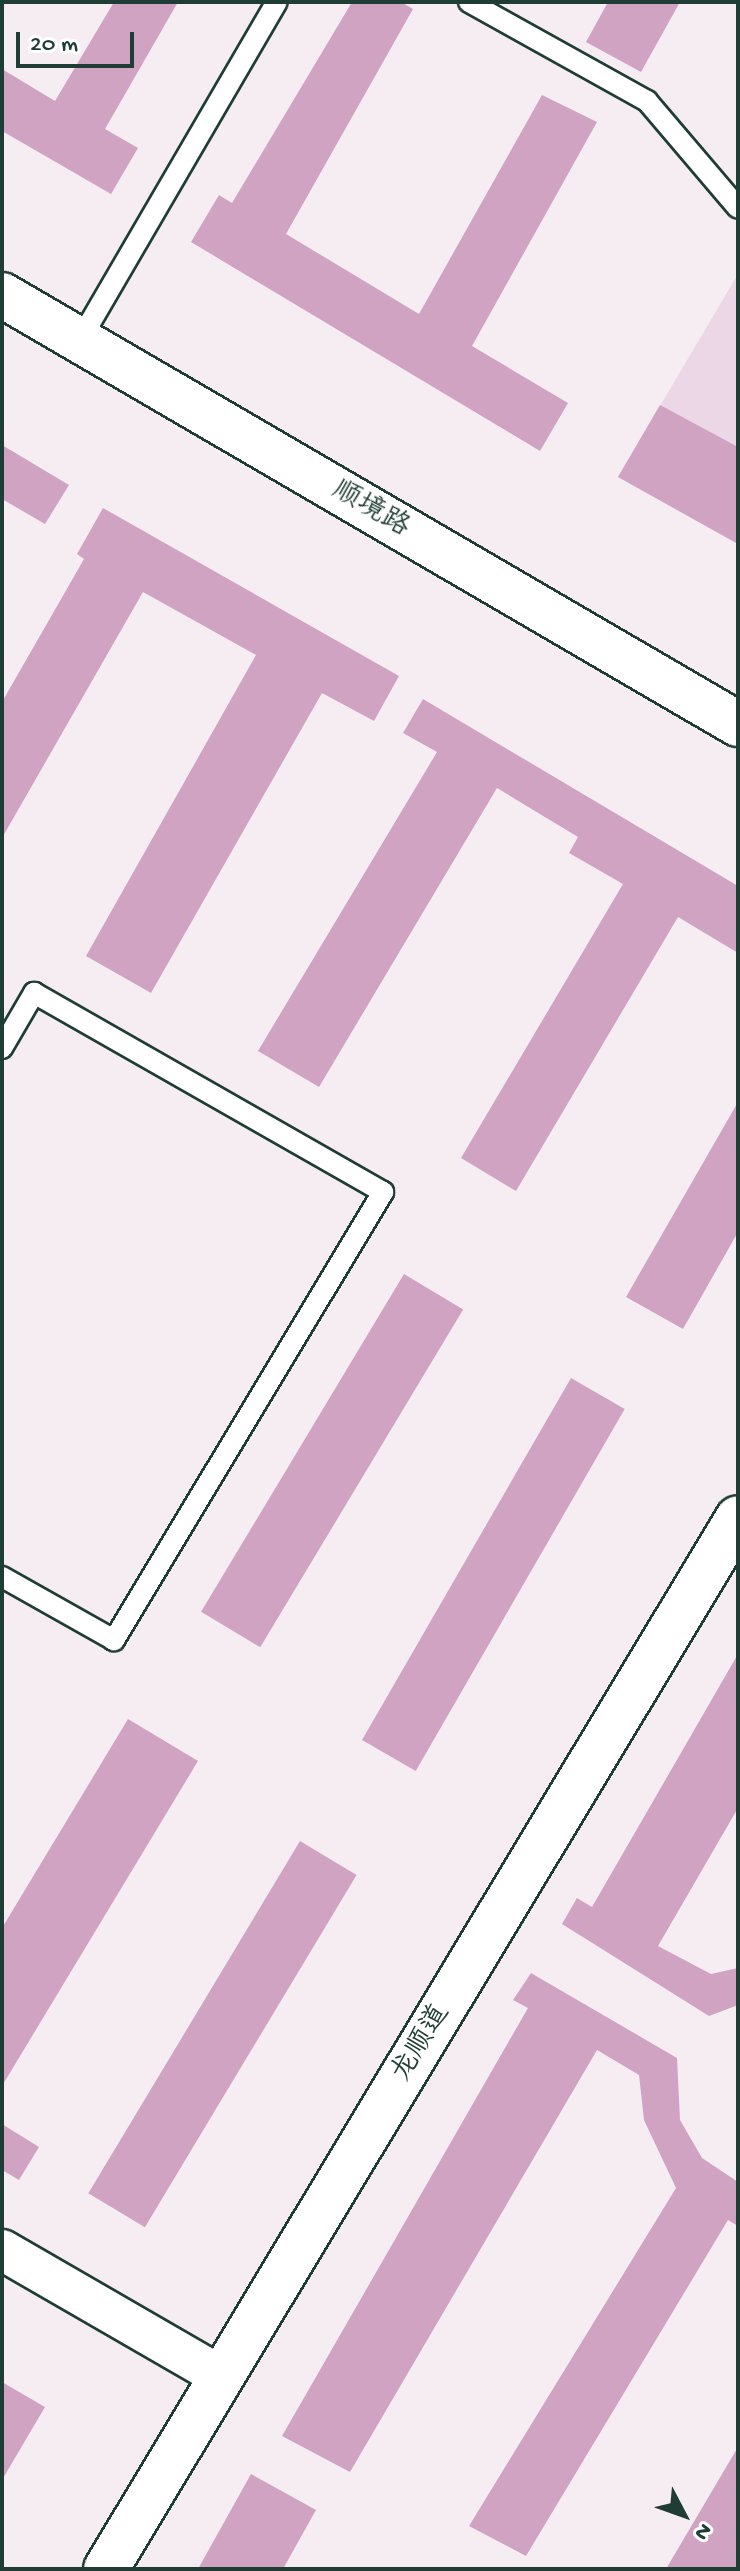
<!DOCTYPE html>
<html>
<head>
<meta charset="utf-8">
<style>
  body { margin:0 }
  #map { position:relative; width:740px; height:2571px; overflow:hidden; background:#f6edf3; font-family:"Gochi Hand","LXGW WenKai TC",sans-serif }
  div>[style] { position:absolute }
  .built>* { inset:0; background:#ebd7e5 }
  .building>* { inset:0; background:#d1a3c3; transform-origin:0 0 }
  .roads { filter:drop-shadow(2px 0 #1f3d34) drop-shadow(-2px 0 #1f3d34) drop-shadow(0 2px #1f3d34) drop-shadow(0 -2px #1f3d34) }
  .service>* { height:20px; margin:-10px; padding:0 10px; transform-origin:10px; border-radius:10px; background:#fff }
  .minor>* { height:40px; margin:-20px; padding:0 20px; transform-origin:20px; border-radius:20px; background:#fff }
  .tertiary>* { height:44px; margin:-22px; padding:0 22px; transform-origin:22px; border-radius:22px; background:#fff }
  .secondary>* { height:44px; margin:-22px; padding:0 22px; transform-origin:22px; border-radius:22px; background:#fff }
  span { translate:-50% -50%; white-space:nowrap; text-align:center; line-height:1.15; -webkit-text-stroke:8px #fff; paint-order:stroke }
  .street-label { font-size:28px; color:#1f3d34 }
  .frame { position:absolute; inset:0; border:4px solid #1f3d34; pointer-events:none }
  .north { position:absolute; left:644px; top:2475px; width:80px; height:80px; -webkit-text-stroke:6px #fff; paint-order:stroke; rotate:131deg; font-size:22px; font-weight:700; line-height:32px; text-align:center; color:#1f3d34 }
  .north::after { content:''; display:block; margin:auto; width:28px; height:36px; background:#1f3d34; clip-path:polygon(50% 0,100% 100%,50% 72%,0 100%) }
  .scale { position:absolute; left:16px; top:32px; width:118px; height:36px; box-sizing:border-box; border:4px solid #1f3d34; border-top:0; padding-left:10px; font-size:24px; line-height:28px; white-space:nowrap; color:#1f3d34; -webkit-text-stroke:6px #fff; paint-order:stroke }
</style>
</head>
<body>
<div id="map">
  <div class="built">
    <i style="clip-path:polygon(738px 274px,738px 544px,618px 477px)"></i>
  </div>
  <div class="building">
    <i style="clip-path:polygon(114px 2px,178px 2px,105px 129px,138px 148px,111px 194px,2px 131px,2px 69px,55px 101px)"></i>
    <i style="clip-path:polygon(352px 2px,401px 2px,413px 9px,286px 234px,419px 314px,542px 95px,597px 122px,472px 346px,568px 403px,540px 451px,191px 242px,219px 195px,232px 203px)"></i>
    <i style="clip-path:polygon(608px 2px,680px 2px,641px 72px,586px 42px)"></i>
    <i style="clip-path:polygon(660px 405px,738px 447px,738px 544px,618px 477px)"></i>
    <i style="clip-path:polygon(2px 445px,69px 485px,45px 524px,2px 499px)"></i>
    <i style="clip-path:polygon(103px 508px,399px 676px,374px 721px,322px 693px,151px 993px,86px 956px,256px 655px,143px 592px,2px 838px,2px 702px,84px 559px,77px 554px)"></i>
    <i style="clip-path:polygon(423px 699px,738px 886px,738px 953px,678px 917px,516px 1191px,461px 1158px,623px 884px,569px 853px,578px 837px,497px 788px,319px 1087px,258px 1051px,437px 752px,403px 733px)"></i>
    <i style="clip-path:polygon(738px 1102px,738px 1232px,683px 1329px,626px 1297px)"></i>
    <i style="left:404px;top:1274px;width:69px;height:394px;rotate:31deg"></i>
    <i style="left:571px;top:1378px;width:62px;height:418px;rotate:30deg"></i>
    <i style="clip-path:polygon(738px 1654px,738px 1808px,658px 1946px,711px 1974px,738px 1968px,738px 2005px,709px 2016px,562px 1924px,577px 1898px,592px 1907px)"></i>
    <i style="clip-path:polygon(128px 1719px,198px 1761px,2px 2086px,2px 1928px)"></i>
    <i style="left:300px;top:1841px;width:66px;height:411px;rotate:31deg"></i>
    <i style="clip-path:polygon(531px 1973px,677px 2058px,680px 2120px,702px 2158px,738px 2182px,738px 2226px,728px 2220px,526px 2556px,469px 2526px,676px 2188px,644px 2120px,639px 2075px,597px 2050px,350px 2472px,282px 2436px,528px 2008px,513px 2000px)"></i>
    <i style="clip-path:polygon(2px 2124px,39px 2147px,19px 2180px,2px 2170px)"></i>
    <i style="clip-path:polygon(2px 2382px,45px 2407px,2px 2480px)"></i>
    <i style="clip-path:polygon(738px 2447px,738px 2569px,666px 2569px)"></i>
    <i style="clip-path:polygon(251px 2474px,316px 2510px,283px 2569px,198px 2569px)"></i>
  </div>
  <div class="roads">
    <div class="service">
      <i style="left:469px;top:2px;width:204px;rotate:29.1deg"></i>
      <i style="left:647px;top:101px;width:140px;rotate:49.6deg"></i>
      <i style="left:80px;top:340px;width:391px;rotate:-59.8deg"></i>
      <i style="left:2px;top:1048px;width:64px;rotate:-59.8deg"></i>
      <i style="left:34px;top:993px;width:402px;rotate:29.7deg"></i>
      <i style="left:383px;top:1192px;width:523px;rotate:120.98deg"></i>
      <i style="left:114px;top:1640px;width:129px;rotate:-150.6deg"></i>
    </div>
    <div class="minor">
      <i style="left:2px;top:2250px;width:254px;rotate:30deg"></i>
    </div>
    <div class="tertiary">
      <i style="left:106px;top:2569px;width:1226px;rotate:-58.98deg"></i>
    </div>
    <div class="secondary">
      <i style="left:2px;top:295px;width:852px;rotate:30.24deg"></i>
    </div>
  </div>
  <div class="street-label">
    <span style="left:370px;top:510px;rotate:30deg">顺境路</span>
    <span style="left:422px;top:2044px;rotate:-59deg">龙顺道</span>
  </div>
  <div class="frame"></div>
  <div class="north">N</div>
  <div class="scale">20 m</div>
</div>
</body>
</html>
